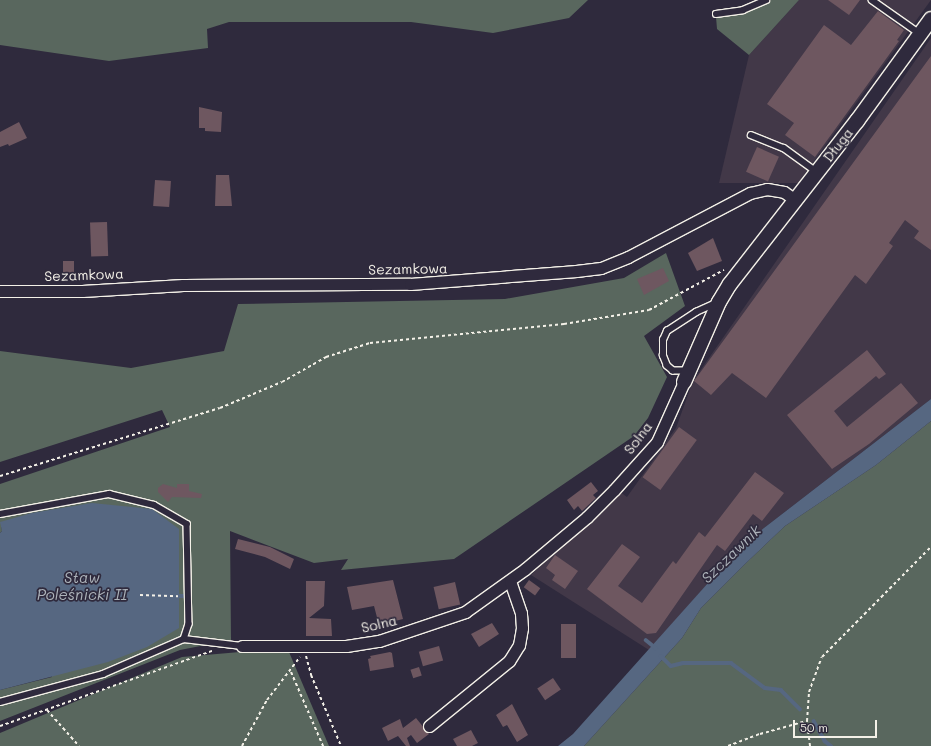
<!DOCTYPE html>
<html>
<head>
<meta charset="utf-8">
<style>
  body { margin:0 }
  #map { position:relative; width:931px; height:746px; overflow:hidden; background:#2f2a3d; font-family:Mali,sans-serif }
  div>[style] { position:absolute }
  .built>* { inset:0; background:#423848 }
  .green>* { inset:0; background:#59675e }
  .water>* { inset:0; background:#566781 }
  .stream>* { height:3.5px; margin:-1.75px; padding:0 1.75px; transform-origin:1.75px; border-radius:1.75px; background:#566781 }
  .building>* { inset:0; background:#6e5760; transform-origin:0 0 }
  .path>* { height:2px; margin-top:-1px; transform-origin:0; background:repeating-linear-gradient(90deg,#f4f1e8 0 3px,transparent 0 6px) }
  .roads { filter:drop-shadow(1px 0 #f4f1e8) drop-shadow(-1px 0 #f4f1e8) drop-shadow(0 1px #f4f1e8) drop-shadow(0 -1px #f4f1e8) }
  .service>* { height:5.5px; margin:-2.75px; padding:0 2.75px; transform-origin:2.75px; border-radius:2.75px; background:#2f2a3d }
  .minor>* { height:11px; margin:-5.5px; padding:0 5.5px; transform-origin:5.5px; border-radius:5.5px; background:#2f2a3d }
  .tertiary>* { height:14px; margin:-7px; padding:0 7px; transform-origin:7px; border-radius:7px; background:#2f2a3d }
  span { translate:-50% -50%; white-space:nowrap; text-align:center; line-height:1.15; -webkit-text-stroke:3.5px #2f2a3d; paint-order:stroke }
  .street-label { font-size:14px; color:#f4f1e8 }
  .water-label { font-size:15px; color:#adb3ba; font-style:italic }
  .scale { position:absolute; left:793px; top:720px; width:84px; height:18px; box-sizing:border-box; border:2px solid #f4f1e8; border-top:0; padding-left:5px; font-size:12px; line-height:14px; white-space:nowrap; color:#f4f1e8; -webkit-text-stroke:3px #2f2a3d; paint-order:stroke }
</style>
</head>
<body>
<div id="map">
  <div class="built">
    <i style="clip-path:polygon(799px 0,931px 0,798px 183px,719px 183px,749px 55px)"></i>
    <i style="clip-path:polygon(931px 38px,931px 399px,742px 545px,649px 650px,531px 575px,620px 492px,627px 497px,676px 428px,693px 381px)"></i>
  </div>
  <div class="green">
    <i style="clip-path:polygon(0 0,588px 0,569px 18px,493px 33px,411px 22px,229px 22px,207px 29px,208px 48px,109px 61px,0 45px)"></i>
    <i style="clip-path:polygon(771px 0,799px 0,749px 55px,717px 29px,716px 17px,745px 13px)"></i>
    <i style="clip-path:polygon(666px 253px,685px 306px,644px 336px,667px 377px,648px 418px,634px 436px,454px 559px,341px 570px,348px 559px,314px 563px,230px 531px,231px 640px,180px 650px,0 721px,0 690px,52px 677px,1px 522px,2px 531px,0 533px,0 484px,170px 427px,162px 410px,0 462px,0 351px,131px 368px,224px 351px,238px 304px,505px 299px,624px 278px)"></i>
    <i style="clip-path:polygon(931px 421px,931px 746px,584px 746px,682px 638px,701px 608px,745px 564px,785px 526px,876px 465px)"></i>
    <i style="clip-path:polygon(240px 652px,289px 652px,329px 746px,0 746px,0 733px,182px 657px)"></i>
  </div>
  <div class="water">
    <i style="clip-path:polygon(931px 399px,931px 421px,876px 465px,785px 526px,745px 564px,701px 608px,682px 638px,584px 746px,558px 746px,573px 734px,742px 545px)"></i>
    <i style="clip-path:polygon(92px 503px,152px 509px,179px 529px,179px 628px,147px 647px,108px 662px,0 690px,0 533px,2px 531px,0 522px,32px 513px)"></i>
  </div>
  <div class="stream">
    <i style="left:176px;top:596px;width:9px"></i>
    <i style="left:646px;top:640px;width:13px;rotate:39deg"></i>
    <i style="left:661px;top:656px;width:14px;rotate:45deg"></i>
    <i style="left:671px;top:666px;width:12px;rotate:-14deg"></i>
    <i style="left:683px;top:663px;width:48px"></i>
    <i style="left:731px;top:663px;width:42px;rotate:36.3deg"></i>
    <i style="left:765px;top:688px;width:16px;rotate:7deg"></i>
    <i style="left:781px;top:690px;width:27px;rotate:45deg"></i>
    <i style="left:814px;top:721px;width:23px;rotate:61deg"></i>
    <i style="left:825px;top:741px;width:8px;rotate:40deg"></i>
  </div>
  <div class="building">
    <i style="clip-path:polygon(828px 0,860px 0,849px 15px)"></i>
    <i style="clip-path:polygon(878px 11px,904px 30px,897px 40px,899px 41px,815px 157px,785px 135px,794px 123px,767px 104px,824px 25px,851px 45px)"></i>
    <i style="clip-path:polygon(931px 56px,931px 250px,914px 238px,919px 231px,905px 220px,889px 243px,893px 246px,866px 284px,855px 275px,766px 398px,732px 373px,711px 395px,694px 381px)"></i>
    <i style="clip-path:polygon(199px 107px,222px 112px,221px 132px,205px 131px,205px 128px,199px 128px)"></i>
    <i style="clip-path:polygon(19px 122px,27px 138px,9px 146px,8px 144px,0 147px,0 132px)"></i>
    <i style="left:757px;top:147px;width:24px;height:27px;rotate:24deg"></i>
    <i style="clip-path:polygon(216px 175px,229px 175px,232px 206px,215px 206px)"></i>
    <i style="left:155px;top:180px;width:16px;height:26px;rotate:4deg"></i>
    <i style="left:107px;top:222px;width:34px;height:17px;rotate:88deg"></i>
    <i style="clip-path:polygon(713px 238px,722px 261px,697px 271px,688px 253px)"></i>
    <i style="left:63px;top:261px;width:11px;height:15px"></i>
    <i style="clip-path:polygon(663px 268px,669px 281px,644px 295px,637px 279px)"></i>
    <i style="clip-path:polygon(867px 350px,886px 374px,879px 379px,876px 376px,834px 411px,847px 427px,901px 383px,918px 403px,869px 444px,832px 469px,787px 415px)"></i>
    <i style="left:679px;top:427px;width:22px;height:62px;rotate:36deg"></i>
    <i style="clip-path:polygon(755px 472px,784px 493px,762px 521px,753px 514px,725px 551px,717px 545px,656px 633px,647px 634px,587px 589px,622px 544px,640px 557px,618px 586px,642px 603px,673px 561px,676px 564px,699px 532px,705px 537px)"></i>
    <i style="clip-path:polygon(591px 482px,598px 491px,593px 495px,596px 498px,582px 511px,578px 506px,574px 510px,567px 500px)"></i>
    <i style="clip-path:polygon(163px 484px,177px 488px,177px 484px,189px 484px,189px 491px,202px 494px,201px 498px,172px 497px,168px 502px,158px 492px,158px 488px)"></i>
    <i style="clip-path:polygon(238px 539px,270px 547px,294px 559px,290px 569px,265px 557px,235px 549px)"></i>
    <i style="clip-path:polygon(555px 555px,578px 571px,565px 589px,552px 580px,555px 575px,546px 568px)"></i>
    <i style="clip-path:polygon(393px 580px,403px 619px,379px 625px,374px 606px,352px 610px,347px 587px)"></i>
    <i style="left:529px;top:580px;width:14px;height:9px;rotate:36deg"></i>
    <i style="clip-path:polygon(306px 581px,325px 581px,324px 606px,309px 618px,331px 619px,332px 636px,306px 636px)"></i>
    <i style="left:455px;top:582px;width:23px;height:22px;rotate:77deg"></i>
    <i style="clip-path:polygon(492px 623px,499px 634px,479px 647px,471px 634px)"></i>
    <i style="left:561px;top:624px;width:15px;height:34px"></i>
    <i style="left:439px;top:646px;width:15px;height:21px;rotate:74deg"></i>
    <i style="clip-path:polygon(390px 652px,392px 653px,394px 667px,370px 671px,368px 659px,371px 658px,370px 656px)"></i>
    <i style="left:419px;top:667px;width:9px;height:9px;rotate:72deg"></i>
    <i style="left:553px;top:678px;width:14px;height:19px;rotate:56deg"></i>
    <i style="clip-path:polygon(512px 704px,528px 735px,517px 742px,507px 725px,503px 727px,496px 715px)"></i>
    <i style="clip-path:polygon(416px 718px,429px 734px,417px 743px,411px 735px,407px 738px,410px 746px,406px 746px,398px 736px,388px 741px,382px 728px,400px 719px,403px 728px)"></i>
    <i style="clip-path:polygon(471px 730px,478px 743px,472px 746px,457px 746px,453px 739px)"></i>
  </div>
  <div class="path">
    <i style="left:0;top:476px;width:230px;rotate:-17.2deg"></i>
    <i style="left:220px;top:408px;width:67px;rotate:-22.8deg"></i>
    <i style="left:282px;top:382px;width:51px;rotate:-29.6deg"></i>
    <i style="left:326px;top:357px;width:46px;rotate:-17.7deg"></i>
    <i style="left:370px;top:343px;width:195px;rotate:-5.6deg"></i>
    <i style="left:564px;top:324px;width:86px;rotate:-9.4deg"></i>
    <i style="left:649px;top:310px;width:85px;rotate:-28.1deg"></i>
    <i style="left:140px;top:595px;width:38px;rotate:2deg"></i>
    <i style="left:306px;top:656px;width:20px;rotate:75deg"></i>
    <i style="left:311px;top:675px;width:77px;rotate:67.1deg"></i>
    <i style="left:291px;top:672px;width:81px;rotate:66.6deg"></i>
    <i style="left:47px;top:710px;width:48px;rotate:48.4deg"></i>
    <i style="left:0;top:726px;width:225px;rotate:-19.5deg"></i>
    <i style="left:242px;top:746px;width:52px;rotate:-61.5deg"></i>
    <i style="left:267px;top:700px;width:54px;rotate:-52.5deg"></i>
    <i style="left:728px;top:746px;width:34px;rotate:-21deg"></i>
    <i style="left:760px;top:734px;width:48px;rotate:-15.8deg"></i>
    <i style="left:810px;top:746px;width:25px;rotate:-97deg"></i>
    <i style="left:807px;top:721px;width:29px;rotate:-86deg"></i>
    <i style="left:809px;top:692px;width:37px;rotate:-70deg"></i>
    <i style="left:822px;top:657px;width:155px;rotate:-45.3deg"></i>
  </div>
  <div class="roads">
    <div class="service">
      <i style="left:872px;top:0;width:57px;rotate:35.1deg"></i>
      <i style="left:716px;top:14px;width:27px;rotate:-8deg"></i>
      <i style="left:743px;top:10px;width:25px;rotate:-23deg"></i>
      <i style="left:751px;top:135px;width:35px;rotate:22deg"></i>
      <i style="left:784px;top:148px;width:41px;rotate:36deg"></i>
      <i style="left:688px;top:371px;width:15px;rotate:180deg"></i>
      <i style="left:673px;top:371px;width:8px;rotate:-140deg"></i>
      <i style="left:667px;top:366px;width:11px;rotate:-112deg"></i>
      <i style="left:663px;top:356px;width:16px;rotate:-90deg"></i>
      <i style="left:663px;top:340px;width:10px;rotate:-66deg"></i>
      <i style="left:667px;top:331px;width:35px;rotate:-33deg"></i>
      <i style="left:696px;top:312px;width:22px;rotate:-24deg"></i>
      <i style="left:0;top:514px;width:111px;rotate:-10.4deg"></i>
      <i style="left:109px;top:494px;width:46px;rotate:13.7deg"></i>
      <i style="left:154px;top:505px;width:38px;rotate:30deg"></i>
      <i style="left:187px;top:524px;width:100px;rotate:88.9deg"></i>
      <i style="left:189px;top:624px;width:16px;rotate:108deg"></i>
      <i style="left:0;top:702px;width:107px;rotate:-15.2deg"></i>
      <i style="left:103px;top:674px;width:88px;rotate:-23.4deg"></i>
      <i style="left:184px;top:639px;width:58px;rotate:6.9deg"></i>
    </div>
    <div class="minor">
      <i style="left:0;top:291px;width:82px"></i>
      <i style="left:82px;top:291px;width:101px;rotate:-3.4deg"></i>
      <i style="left:183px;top:285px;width:227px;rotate:-0.3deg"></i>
      <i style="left:410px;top:284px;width:167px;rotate:-4.5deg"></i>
      <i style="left:576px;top:271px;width:25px;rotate:-7deg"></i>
      <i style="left:601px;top:268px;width:29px;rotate:-22deg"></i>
      <i style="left:628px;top:257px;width:138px;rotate:-27.7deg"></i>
      <i style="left:750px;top:193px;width:17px;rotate:-13deg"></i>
      <i style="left:767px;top:189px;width:17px;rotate:10deg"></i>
      <i style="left:784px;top:192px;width:12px;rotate:35deg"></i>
      <i style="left:242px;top:646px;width:104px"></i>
      <i style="left:346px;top:646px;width:33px;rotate:-9deg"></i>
      <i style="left:379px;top:641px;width:91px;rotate:-18.6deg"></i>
      <i style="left:465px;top:612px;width:74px;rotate:-35.6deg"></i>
      <i style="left:525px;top:569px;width:81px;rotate:-40deg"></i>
      <i style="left:587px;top:517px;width:38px;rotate:-45deg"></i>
      <i style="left:614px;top:490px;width:64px;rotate:-48.1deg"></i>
      <i style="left:657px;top:442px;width:66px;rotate:-65.8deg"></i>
      <i style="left:429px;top:726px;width:103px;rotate:-39.1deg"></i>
      <i style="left:509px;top:661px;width:19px;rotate:-58deg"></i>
      <i style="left:519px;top:645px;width:17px;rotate:-80deg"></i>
      <i style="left:522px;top:628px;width:15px;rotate:-94deg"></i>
      <i style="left:521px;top:613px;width:34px;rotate:-109deg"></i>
    </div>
    <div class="tertiary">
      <i style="left:684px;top:382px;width:87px;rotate:-66.4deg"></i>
      <i style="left:719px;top:302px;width:21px;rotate:-59deg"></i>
      <i style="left:730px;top:284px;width:207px;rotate:-52.1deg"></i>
      <i style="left:857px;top:121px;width:126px;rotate:-54deg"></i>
    </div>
  </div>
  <div class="street-label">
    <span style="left:838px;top:145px;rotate:-52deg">Długa</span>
    <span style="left:408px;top:269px;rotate:-1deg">Sezamkowa</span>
    <span style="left:84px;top:275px;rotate:-2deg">Sezamkowa</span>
    <span style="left:638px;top:438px;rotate:-53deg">Solna</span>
    <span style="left:379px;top:624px;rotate:-13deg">Solna</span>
  </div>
  <div class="water-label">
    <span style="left:731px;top:554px;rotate:-44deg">Szczawnik</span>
    <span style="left:82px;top:586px">Staw<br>Poleśnicki II</span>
  </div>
  <div class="scale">50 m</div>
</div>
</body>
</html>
